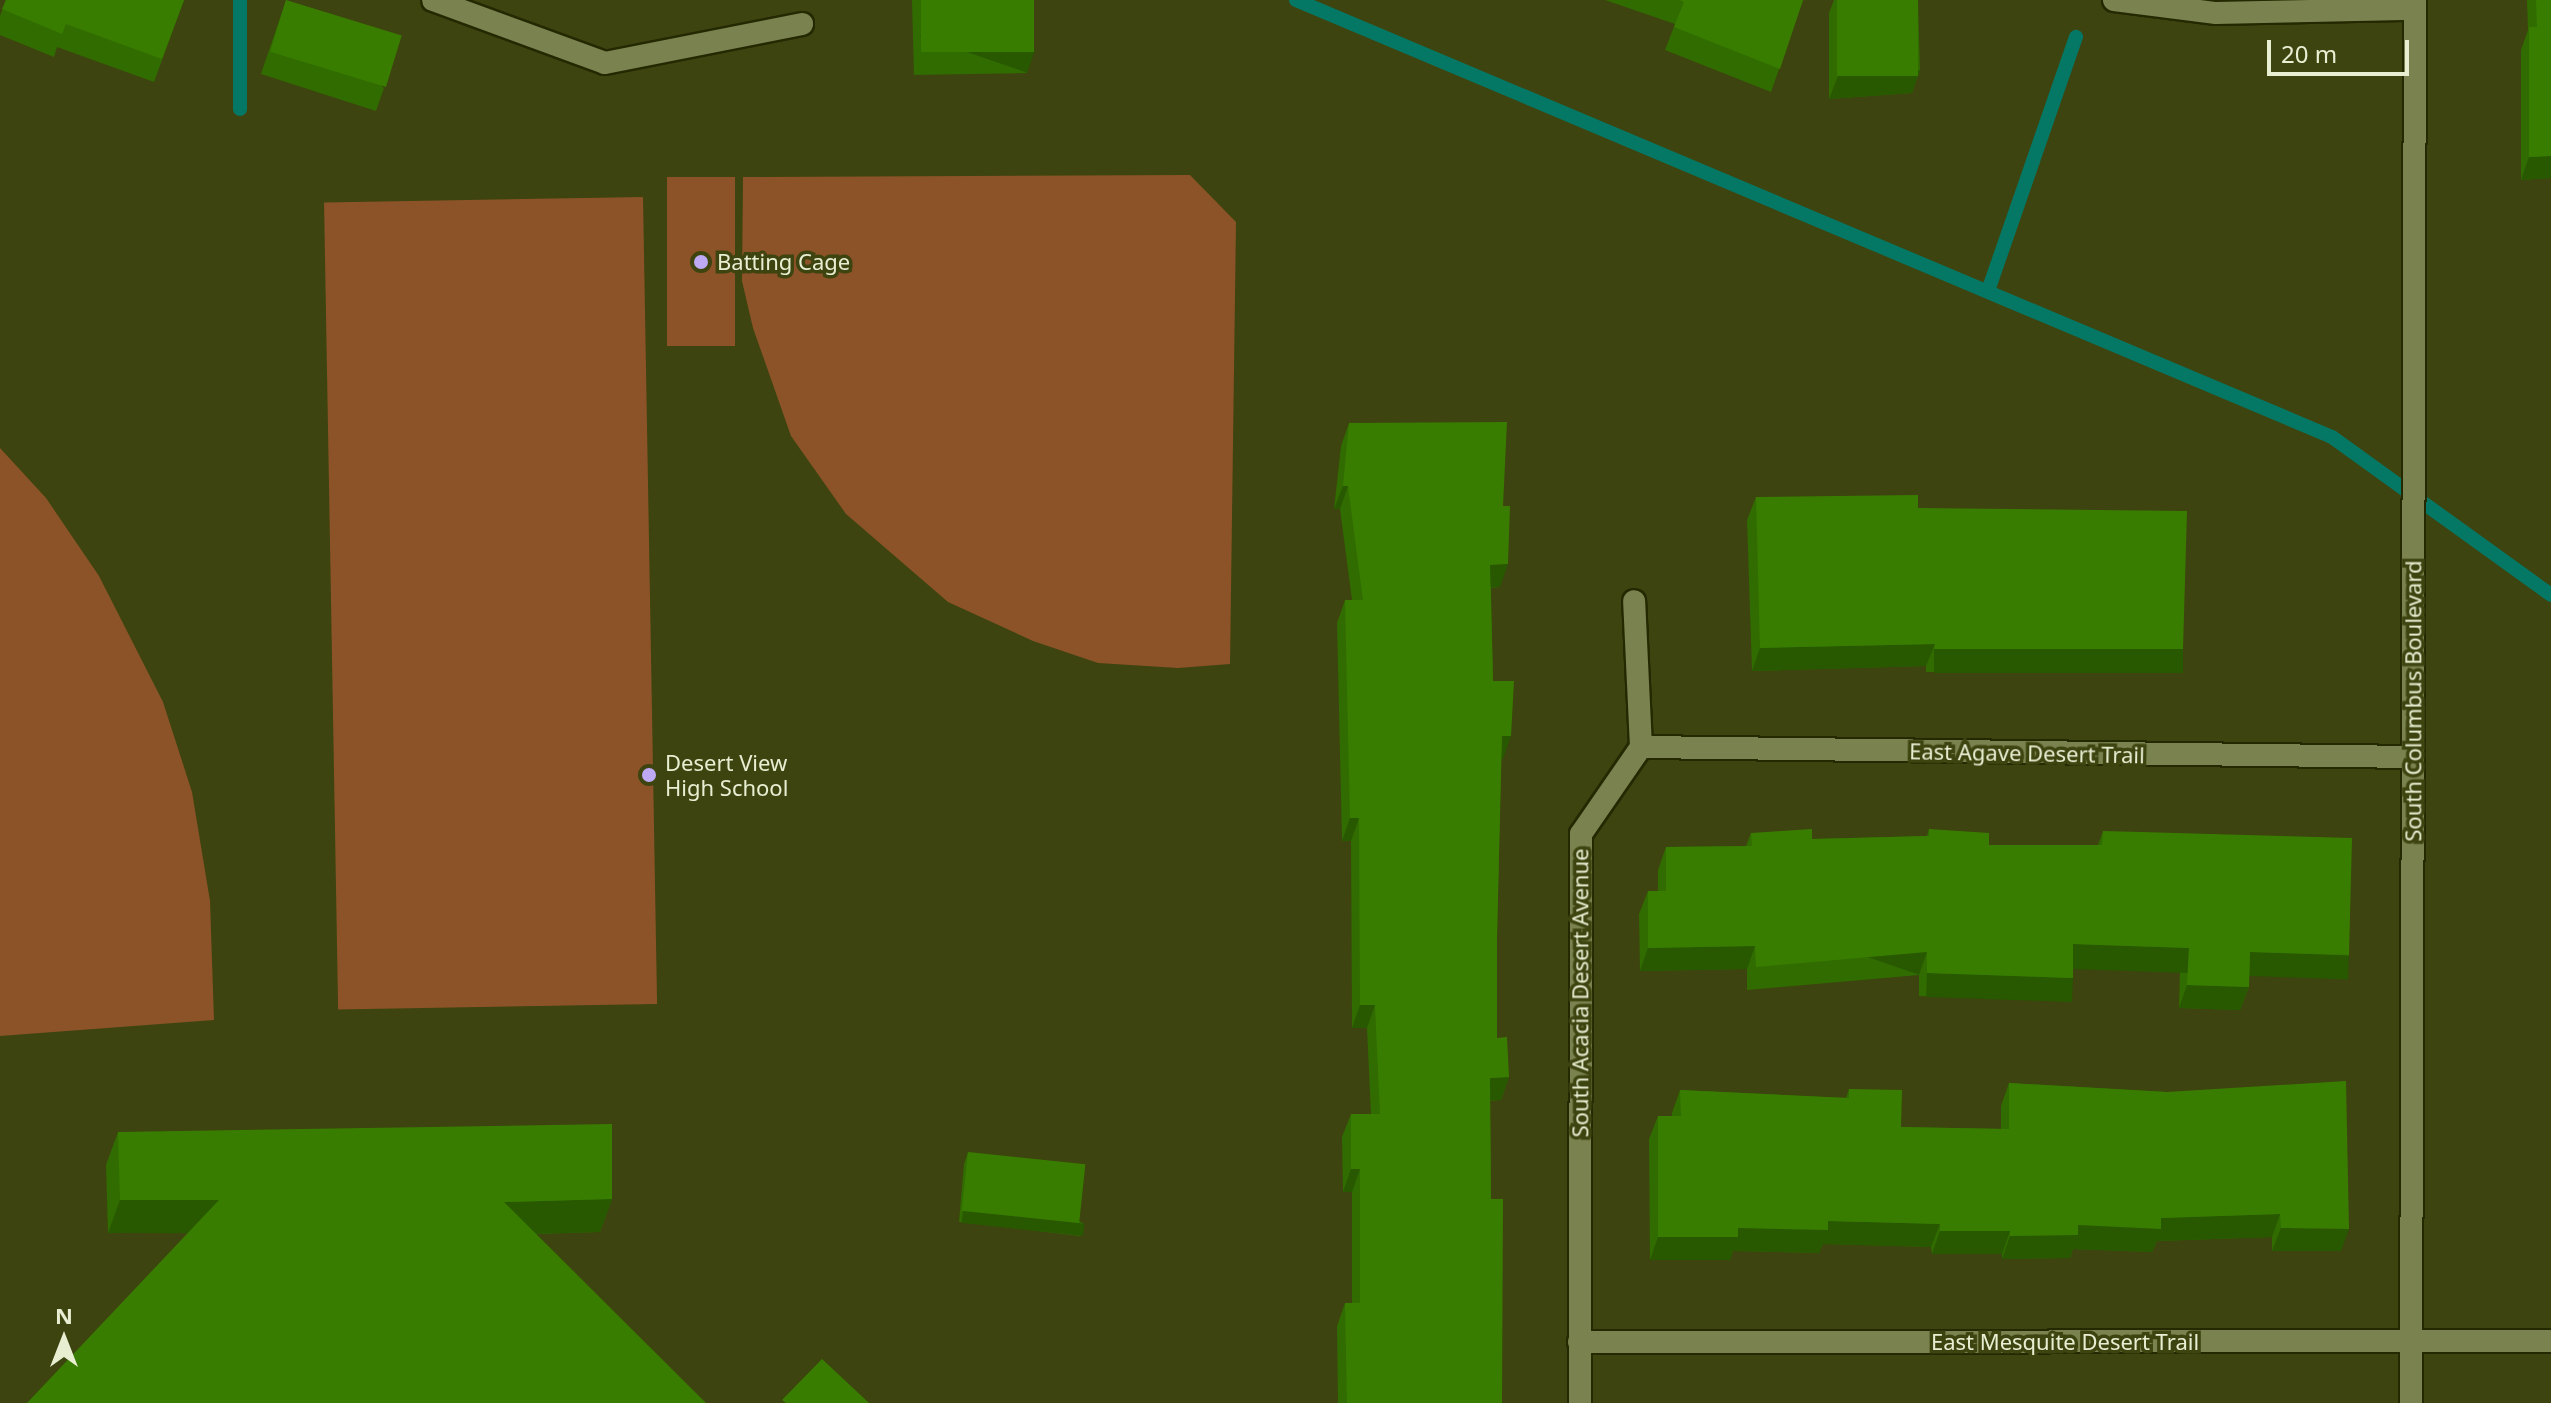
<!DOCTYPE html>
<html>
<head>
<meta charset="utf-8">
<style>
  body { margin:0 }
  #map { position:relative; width:2551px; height:1403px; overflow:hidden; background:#3d440f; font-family:"Noto Sans",sans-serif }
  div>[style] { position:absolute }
  .green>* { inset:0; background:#8b5327; transform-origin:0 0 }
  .stream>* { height:14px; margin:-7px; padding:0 7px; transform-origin:7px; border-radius:7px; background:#057865 }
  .roads { filter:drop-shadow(2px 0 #252902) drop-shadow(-2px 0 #252902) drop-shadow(0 2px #252902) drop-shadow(0 -2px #252902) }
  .minor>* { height:22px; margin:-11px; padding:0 11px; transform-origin:11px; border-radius:11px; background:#7a834f }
  .tertiary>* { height:22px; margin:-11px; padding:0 11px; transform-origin:11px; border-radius:11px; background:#7a834f }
  .wall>* { inset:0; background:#316c00 }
  .shaded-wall>* { inset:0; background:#285800; transform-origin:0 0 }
  .building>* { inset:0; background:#397d00; transform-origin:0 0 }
  .dots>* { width:22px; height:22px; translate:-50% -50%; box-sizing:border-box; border:4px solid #3d440f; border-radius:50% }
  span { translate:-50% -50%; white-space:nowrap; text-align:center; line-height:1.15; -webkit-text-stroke:7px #3d440f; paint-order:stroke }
  .poi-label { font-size:22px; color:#e8eed2 }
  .left { translate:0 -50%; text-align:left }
  .street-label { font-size:22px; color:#e8eed2 }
  .north { position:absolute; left:24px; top:1299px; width:80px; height:80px; -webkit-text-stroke:6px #3d440f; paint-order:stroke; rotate:0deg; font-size:22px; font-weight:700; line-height:32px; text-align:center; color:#e8eed2 }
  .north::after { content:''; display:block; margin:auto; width:28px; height:36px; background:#e8eed2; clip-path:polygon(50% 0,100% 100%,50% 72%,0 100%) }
  .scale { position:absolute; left:2267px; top:40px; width:142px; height:36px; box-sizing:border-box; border:4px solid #e8eed2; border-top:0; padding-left:10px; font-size:24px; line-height:28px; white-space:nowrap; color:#e8eed2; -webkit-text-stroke:6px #3d440f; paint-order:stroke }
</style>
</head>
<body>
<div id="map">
  <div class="green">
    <i style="clip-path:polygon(1190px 175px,1236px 222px,1230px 664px,1178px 668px,1098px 663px,1033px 641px,948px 602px,846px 514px,791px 436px,753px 328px,742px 281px,743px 177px)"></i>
    <i style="left:735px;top:177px;width:169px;height:68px;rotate:90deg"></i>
    <i style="left:643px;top:197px;width:807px;height:319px;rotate:89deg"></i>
    <i style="clip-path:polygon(0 448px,46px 498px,99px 576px,163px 702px,192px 792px,210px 901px,214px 1020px,0 1036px)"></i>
  </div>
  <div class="stream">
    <i style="left:240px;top:0;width:109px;rotate:90deg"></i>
    <i style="left:1296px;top:0;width:1124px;rotate:22.87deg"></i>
    <i style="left:2332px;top:437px;width:270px;rotate:35.8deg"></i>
    <i style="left:1988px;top:291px;width:269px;rotate:-70.9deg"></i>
  </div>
  <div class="roads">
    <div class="minor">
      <i style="left:433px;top:0;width:183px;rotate:20.1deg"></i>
      <i style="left:605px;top:63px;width:201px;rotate:-11.2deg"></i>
      <i style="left:2114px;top:0;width:103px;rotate:7.3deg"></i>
      <i style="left:2216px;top:13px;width:199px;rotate:-1.2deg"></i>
      <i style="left:1641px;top:747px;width:772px;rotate:0.74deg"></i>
      <i style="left:1579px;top:1342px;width:972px;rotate:-0.06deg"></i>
      <i style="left:1580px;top:1403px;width:569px;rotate:-89.9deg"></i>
      <i style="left:1581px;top:834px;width:106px;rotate:-55.4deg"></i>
      <i style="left:1641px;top:747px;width:146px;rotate:-92.7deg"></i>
    </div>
    <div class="tertiary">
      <i style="left:2411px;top:1403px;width:1403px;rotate:-89.84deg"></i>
    </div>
  </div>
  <div class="wall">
    <i style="clip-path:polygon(6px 0,184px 0,154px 82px,57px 47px,54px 57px,0 35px,0 16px)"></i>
    <i style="clip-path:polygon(286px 0,384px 88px,376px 111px,261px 74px)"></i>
    <i style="clip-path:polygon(912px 0,980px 0,1027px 73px,914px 75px)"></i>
    <i style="clip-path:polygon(1605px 0,1803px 0,1771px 92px,1665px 50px,1675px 24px)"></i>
    <i style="clip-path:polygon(1834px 0,1918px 0,1920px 70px,1912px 93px,1829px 99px,1829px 13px)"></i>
    <i style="clip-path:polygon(2527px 0,2551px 0,2551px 178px,2521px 180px,2521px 50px,2528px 30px)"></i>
    <i style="clip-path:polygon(1349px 423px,1500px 587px,1491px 588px,1493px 681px,1503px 759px,1501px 759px,1497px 938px,1497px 1038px,1509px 1077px,1501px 1100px,1490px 1101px,1491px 1199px,1502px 1403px,1338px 1403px,1337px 1326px,1345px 1303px,1352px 1303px,1352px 1192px,1343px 1192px,1342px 1137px,1351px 1114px,1371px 1114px,1367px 1028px,1352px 1028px,1351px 841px,1342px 841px,1337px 623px,1345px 600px,1352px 600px,1340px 509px,1334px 509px,1341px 446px)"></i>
    <i style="clip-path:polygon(1756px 497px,1918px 508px,2183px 649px,2175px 672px,1926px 672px,1926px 666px,1752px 671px,1747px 520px)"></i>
    <i style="clip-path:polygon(1929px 829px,1989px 845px,2098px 845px,2103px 831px,2349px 955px,2341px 978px,2249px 975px,2249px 987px,2240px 1010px,2179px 1008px,2180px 971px,2073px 967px,2064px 1001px,1919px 996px,1919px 975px,1747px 990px,1747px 969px,1640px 971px,1639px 914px,1648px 891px,1658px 891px,1658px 870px,1666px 847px,1746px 846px,1751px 833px,1812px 839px,1927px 836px)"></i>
    <i style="clip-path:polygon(2009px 1083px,2167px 1092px,2341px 1251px,2272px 1251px,2272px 1237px,2157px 1241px,2152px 1252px,2073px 1249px,2070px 1258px,2002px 1259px,2002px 1254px,1932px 1254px,1931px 1247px,1823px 1244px,1819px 1253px,1733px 1251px,1730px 1260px,1650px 1260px,1649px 1139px,1658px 1116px,1672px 1116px,1672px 1113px,1680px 1090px,1846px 1098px,1849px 1089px,1901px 1127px,2001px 1129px,2001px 1106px)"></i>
    <i style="clip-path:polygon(118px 1132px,612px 1199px,600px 1232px,536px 1234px,108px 1233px,106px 1165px)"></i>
    <i style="clip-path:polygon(968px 1152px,1084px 1224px,1080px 1236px,959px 1222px,964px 1164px)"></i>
  </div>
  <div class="shaded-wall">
    <i style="left:1035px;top:50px;width:24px;height:113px;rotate:109deg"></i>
    <i style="clip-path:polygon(1920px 70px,1912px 93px,1829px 99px,1838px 76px)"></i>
    <i style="clip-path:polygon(2551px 156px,2551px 178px,2521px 180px,2529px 157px)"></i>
    <i style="clip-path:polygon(1343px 486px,1348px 486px,1340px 509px,1334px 509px)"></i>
    <i style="clip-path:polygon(1508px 564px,1500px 587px,1482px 588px,1490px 565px)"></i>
    <i style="clip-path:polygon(1935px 644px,1926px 666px,1752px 671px,1760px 648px)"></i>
    <i style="left:1934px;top:649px;width:249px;height:24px"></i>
    <i style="clip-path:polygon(1502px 736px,1511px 736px,1503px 759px,1494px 759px)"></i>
    <i style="clip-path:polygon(1350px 818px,1359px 818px,1351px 841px,1342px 841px)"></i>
    <i style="left:2073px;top:944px;width:116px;height:25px;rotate:2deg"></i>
    <i style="clip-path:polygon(1755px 946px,1747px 969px,1640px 971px,1648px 948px)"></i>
    <i style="left:1927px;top:952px;width:24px;height:172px;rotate:109deg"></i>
    <i style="left:2250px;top:952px;width:99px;height:24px;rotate:2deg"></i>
    <i style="left:1927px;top:973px;width:146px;height:24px;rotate:2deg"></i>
    <i style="clip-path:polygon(2187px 985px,2249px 987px,2240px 1010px,2179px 1008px)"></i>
    <i style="clip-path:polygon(1360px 1005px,1375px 1005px,1367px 1028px,1352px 1028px)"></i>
    <i style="clip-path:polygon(1509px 1077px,1501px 1100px,1481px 1101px,1490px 1078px)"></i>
    <i style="clip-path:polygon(1351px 1169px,1360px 1169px,1352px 1192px,1343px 1192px)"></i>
    <i style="clip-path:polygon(612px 1199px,600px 1232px,492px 1235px,504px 1202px)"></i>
    <i style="clip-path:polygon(120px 1200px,219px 1200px,207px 1233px,108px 1233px)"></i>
    <i style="left:963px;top:1211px;width:122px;height:12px;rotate:6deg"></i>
    <i style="clip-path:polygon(2280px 1214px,2272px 1237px,2157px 1241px,2152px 1252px,2073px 1249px,2070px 1258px,2002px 1259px,2010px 1236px,2078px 1225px,2161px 1218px)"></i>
    <i style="clip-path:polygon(1828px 1221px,1940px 1224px,1931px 1247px,1823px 1244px,1819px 1253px,1733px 1251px,1730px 1260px,1650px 1260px,1658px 1237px,1738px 1228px)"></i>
    <i style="clip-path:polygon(2281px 1228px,2349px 1229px,2341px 1251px,2272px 1251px)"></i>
    <i style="clip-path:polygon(1940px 1231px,2010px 1231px,2002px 1254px,1932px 1254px)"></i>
  </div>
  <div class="building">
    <i style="clip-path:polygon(6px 0,184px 0,162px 59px,66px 24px,62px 34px,2px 9px)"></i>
    <i style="left:286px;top:0;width:121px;height:54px;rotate:17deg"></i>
    <i style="left:921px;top:0;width:113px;height:52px"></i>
    <i style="clip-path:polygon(1680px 0,1803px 0,1780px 69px,1674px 27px,1684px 2px)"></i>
    <i style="left:1837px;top:0;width:81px;height:76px"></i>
    <i style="clip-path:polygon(2536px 0,2551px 0,2551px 156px,2529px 157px,2529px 27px,2537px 27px)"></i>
    <i style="clip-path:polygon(1507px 422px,1503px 506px,1510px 506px,1508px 564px,1490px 565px,1493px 681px,1514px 681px,1511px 736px,1502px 736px,1497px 938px,1497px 1038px,1507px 1037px,1509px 1077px,1490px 1078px,1491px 1199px,1503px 1199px,1502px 1403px,1347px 1403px,1345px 1303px,1360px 1303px,1360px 1169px,1351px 1169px,1351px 1114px,1380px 1114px,1375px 1005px,1360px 1005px,1359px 818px,1350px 818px,1345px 600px,1363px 600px,1348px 486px,1343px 486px,1349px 423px)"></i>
    <i style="clip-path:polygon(1918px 495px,1918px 508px,2187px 511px,2183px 649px,1934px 649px,1935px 644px,1760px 648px,1756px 497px)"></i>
    <i style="clip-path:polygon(1812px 829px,1812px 839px,1929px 836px,1929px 829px,1989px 833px,1989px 845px,2102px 845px,2103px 831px,2352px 838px,2349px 955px,2250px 952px,2249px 987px,2187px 985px,2189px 948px,2073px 944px,2073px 978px,1927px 973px,1927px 952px,1756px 967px,1755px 946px,1648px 948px,1648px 891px,1666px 891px,1666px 847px,1752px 846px,1751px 833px)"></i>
    <i style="clip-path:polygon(2346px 1081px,2349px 1229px,2281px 1228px,2280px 1214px,2161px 1218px,2161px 1229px,2078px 1225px,2078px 1235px,2010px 1236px,2010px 1231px,1940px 1231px,1940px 1224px,1828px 1221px,1828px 1230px,1738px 1228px,1738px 1237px,1658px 1237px,1658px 1116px,1681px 1116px,1680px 1090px,1849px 1098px,1849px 1089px,1902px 1090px,1901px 1127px,2009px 1129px,2009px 1083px,2167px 1092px)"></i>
    <i style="clip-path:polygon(612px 1124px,612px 1199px,504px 1202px,706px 1403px,27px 1403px,219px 1200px,120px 1200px,118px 1132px)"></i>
    <i style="left:968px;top:1152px;width:118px;height:59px;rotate:6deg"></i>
    <i style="clip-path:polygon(822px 1359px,869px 1403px,786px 1403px,782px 1400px)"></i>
  </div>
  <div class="dots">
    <i style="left:701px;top:262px;background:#bea9f5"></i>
    <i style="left:649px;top:775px;background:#bea9f5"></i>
  </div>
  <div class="poi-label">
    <span class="left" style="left:717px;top:262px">Batting Cage</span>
    <span class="left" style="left:665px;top:775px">Desert View<br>High School</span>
  </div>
  <div class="street-label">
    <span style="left:2413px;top:701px;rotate:-90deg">South Columbus Boulevard</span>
    <span style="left:2027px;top:753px;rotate:1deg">East Agave Desert Trail</span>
    <span style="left:1580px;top:993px;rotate:-90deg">South Acacia Desert Avenue</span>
    <span style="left:2065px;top:1342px">East Mesquite Desert Trail</span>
  </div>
  <div class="north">N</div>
  <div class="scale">20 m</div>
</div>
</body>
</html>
